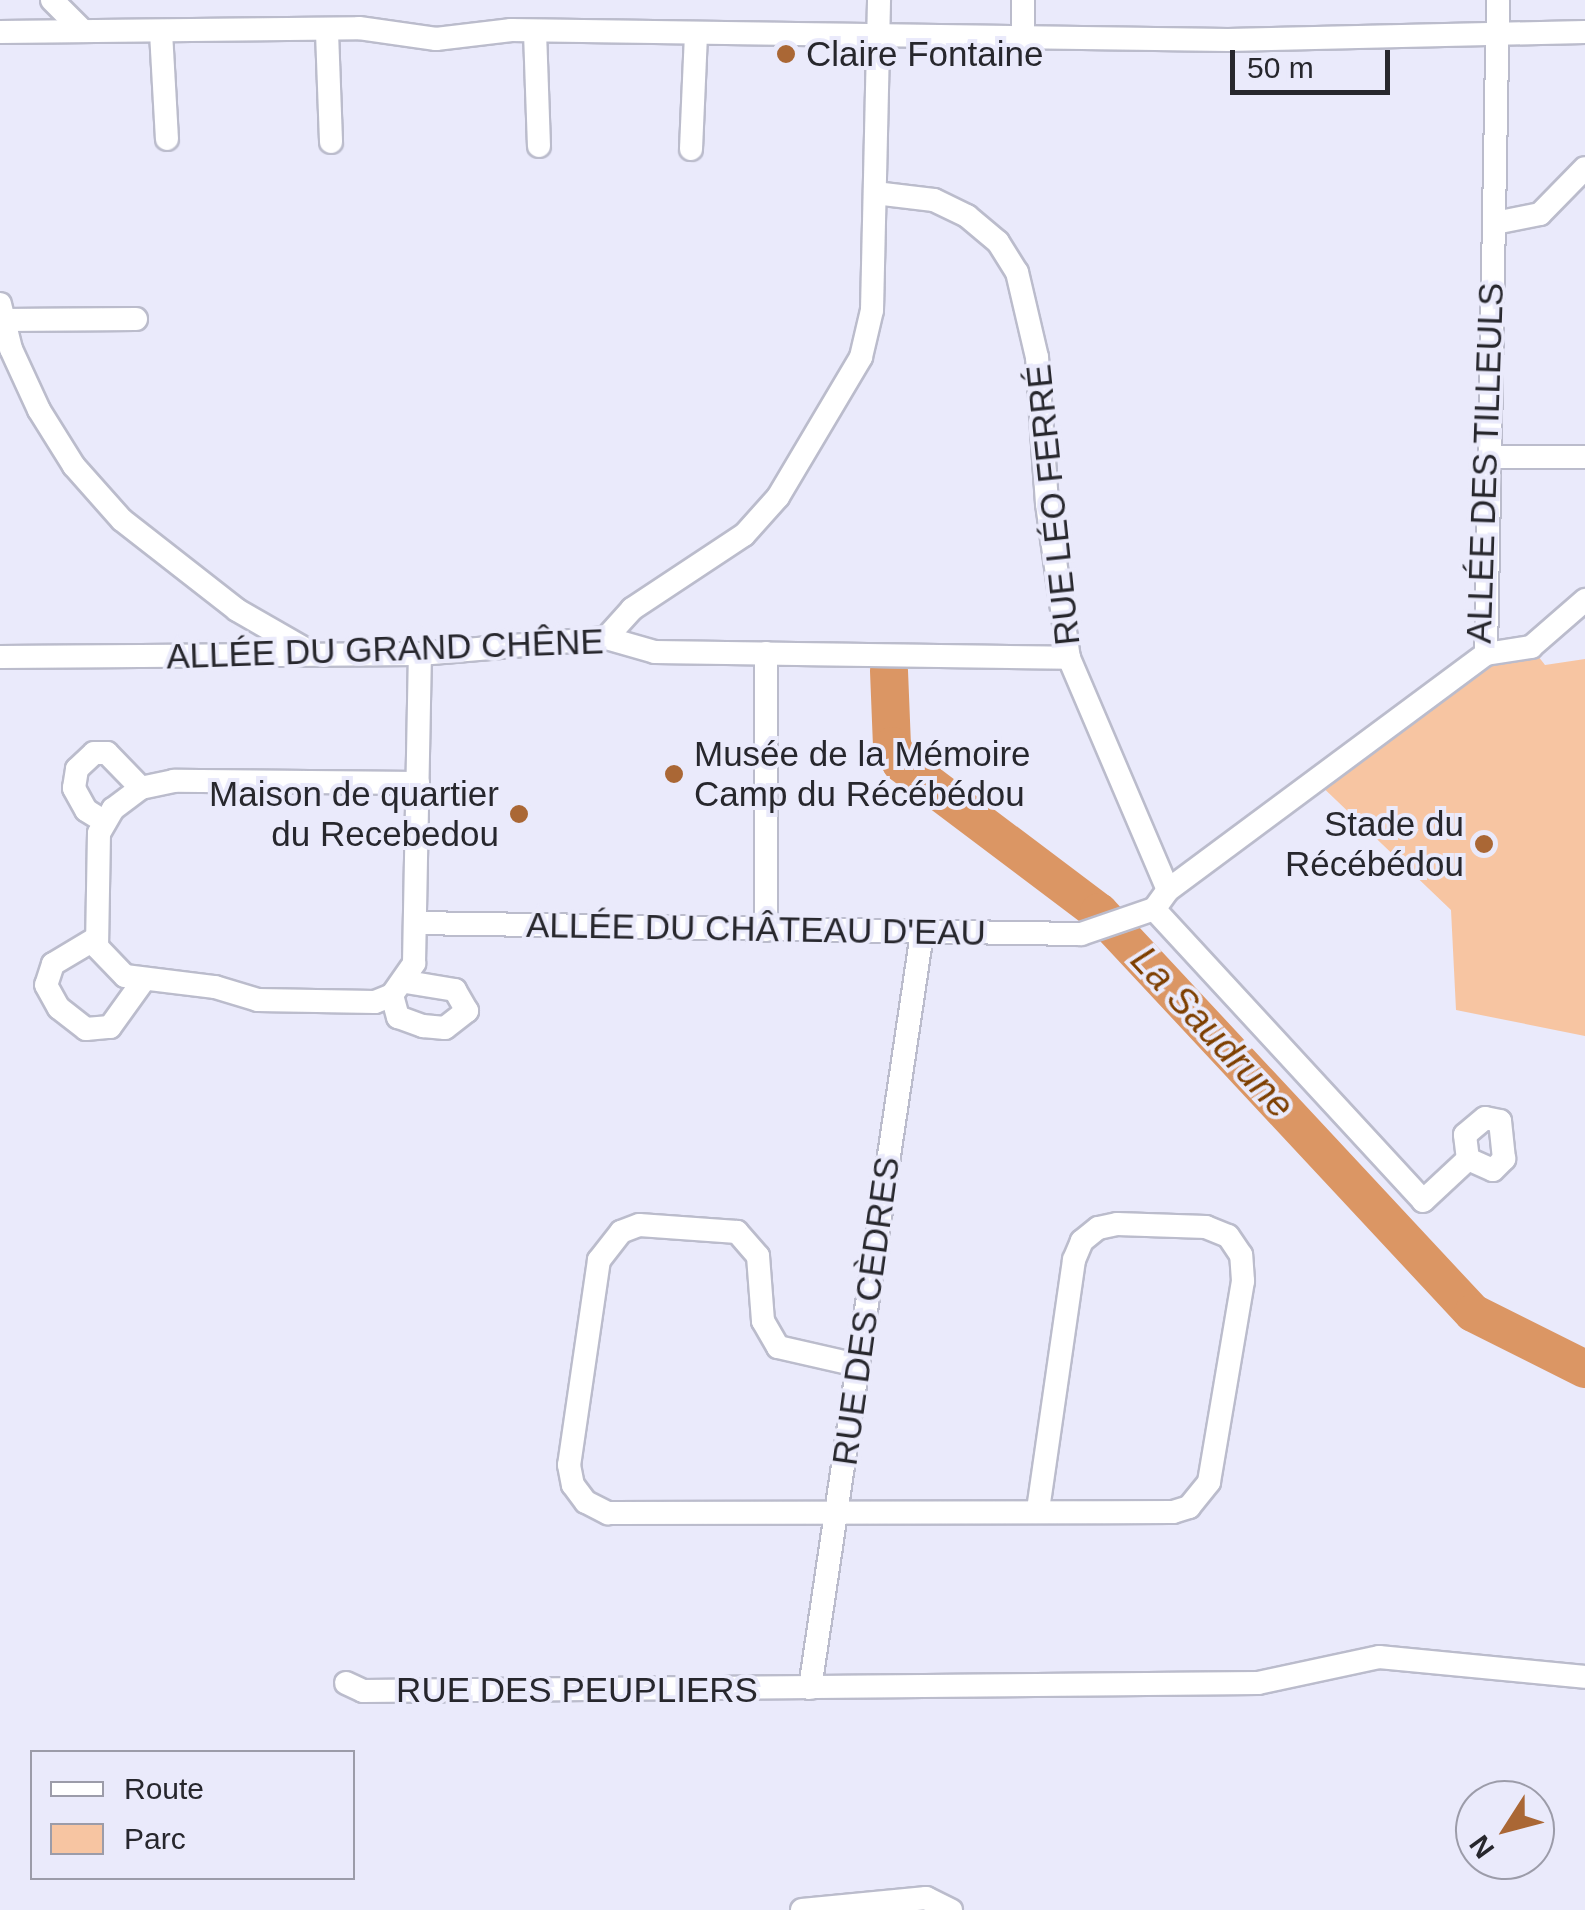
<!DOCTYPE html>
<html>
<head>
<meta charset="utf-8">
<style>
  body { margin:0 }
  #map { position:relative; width:1585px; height:1910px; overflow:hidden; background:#eaeafb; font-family:Helvetica,sans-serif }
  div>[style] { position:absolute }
  .green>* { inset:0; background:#f7c5a2 }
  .river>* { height:38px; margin:-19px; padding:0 19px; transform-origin:19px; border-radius:19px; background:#db9664 }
  .roads { filter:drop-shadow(2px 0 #bbbccc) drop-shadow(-2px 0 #bbbccc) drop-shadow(0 2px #bbbccc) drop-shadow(0 -2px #bbbccc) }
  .street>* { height:22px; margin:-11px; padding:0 11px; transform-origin:11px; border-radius:11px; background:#fff }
  .dots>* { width:28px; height:28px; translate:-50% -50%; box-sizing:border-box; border:5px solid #eaeafb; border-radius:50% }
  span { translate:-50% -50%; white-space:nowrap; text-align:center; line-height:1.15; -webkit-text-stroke:8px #eaeafb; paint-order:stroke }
  .poi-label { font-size:35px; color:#27272d }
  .left { translate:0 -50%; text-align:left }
  .right { translate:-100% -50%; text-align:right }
  .street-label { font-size:35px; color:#27272d }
  .water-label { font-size:38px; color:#7e3f00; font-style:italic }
  .legend { position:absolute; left:30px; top:1750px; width:325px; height:130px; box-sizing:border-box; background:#eaeafb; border:2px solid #9c9ca9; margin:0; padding:12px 18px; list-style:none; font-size:30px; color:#27272d }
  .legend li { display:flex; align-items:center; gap:20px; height:50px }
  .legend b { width:50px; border:2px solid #9c9ca9 }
  .north { position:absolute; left:1455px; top:1780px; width:100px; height:100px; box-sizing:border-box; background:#eaeafb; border:2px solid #9c9ca9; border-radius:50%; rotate:234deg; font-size:28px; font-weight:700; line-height:40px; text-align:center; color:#27272d }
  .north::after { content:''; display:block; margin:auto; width:35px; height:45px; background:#aa6735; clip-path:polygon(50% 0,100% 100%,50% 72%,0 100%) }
  .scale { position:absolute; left:1230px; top:50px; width:160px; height:45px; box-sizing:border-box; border:5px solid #27272d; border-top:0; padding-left:12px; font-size:30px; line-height:35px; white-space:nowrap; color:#27272d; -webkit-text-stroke:8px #eaeafb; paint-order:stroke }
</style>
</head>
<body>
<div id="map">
  <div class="green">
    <i style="clip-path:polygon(1531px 647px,1545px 665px,1585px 659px,1585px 1036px,1456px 1010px,1451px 910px,1313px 778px,1486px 654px)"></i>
  </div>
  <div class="river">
    <i style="left:889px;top:671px;width:75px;rotate:87.7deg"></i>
    <i style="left:892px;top:746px;width:19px;rotate:62deg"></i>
    <i style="left:901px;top:763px;width:248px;rotate:37deg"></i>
    <i style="left:1099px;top:912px;width:548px;rotate:47deg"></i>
    <i style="left:1473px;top:1313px;width:125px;rotate:26.6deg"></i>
  </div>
  <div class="roads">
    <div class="street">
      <i style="left:52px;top:0;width:44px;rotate:45deg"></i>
      <i style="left:0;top:32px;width:359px;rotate:-0.6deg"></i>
      <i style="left:359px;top:28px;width:78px;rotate:8.1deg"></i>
      <i style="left:436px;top:39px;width:76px;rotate:-6.8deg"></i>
      <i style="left:511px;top:30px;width:717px;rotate:0.8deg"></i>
      <i style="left:1228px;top:40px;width:357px;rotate:-1.3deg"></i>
      <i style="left:161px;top:32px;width:107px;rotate:86.8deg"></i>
      <i style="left:327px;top:32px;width:110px;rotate:87.9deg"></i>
      <i style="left:535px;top:32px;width:114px;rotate:88deg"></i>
      <i style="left:1023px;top:38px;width:38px;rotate:-90deg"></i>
      <i style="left:691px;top:149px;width:115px;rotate:-87.5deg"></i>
      <i style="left:875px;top:193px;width:59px;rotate:6.8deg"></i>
      <i style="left:934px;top:200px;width:37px;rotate:26deg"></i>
      <i style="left:967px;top:216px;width:40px;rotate:40deg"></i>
      <i style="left:998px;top:242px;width:36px;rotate:58deg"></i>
      <i style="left:1017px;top:272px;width:87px;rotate:76.8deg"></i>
      <i style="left:1037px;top:357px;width:147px;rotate:86.1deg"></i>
      <i style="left:1047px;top:504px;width:156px;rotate:81.9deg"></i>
      <i style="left:1069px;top:658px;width:252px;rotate:66.9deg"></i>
      <i style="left:1168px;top:890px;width:24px;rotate:126deg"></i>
      <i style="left:1154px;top:909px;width:397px;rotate:47.3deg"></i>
      <i style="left:1423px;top:1201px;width:62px;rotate:-43deg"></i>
      <i style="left:1468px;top:1159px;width:27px;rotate:24deg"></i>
      <i style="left:1493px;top:1170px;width:16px;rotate:-45deg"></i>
      <i style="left:1504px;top:1159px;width:38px;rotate:-96deg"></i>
      <i style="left:1500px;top:1121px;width:15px;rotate:-169deg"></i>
      <i style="left:1485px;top:1118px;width:26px;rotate:140deg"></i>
      <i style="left:1465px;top:1135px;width:24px;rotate:83deg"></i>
      <i style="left:1495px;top:223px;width:46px;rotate:-11.3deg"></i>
      <i style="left:1540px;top:214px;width:64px;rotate:-45.6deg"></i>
      <i style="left:0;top:304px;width:46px;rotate:76.3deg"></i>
      <i style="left:11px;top:349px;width:67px;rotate:65.3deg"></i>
      <i style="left:39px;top:410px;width:66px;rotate:58deg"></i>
      <i style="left:74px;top:466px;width:72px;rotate:48.4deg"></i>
      <i style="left:122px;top:520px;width:146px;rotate:38deg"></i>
      <i style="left:237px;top:610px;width:84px;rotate:29.9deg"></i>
      <i style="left:4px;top:320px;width:132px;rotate:-0.4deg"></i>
      <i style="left:1491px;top:457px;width:94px"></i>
      <i style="left:606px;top:638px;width:39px;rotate:-48deg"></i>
      <i style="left:632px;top:609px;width:134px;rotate:-33.5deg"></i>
      <i style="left:744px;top:535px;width:51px;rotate:-48.2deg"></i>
      <i style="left:778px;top:497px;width:163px;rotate:-59.3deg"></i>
      <i style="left:861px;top:357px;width:48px;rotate:-76.8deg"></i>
      <i style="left:872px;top:310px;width:310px;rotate:-88.7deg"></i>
      <i style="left:766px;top:653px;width:277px;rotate:90deg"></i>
      <i style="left:1486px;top:654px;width:46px;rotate:-8.8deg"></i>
      <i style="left:1531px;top:647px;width:72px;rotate:-41deg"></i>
      <i style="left:0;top:657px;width:420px;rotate:-0.4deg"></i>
      <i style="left:420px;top:654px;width:187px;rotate:-4.9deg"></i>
      <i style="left:606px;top:638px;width:51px;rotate:15.9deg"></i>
      <i style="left:655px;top:652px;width:414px;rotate:0.8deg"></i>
      <i style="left:418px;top:783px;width:244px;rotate:-179.5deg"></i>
      <i style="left:174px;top:781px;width:34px;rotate:168deg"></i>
      <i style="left:141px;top:788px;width:35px;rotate:143deg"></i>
      <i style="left:113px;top:809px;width:28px;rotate:120deg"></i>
      <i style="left:99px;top:833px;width:114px;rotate:91deg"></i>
      <i style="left:97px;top:947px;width:40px;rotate:46deg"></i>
      <i style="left:125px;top:976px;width:91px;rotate:7deg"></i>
      <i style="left:215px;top:987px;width:45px;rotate:16.8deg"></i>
      <i style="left:258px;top:1000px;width:117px;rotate:1deg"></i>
      <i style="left:375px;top:1002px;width:18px;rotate:-22deg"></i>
      <i style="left:392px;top:995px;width:39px;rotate:-55deg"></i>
      <i style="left:414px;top:963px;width:309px;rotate:-88.9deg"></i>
      <i style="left:105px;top:822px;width:22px;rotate:-148deg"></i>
      <i style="left:86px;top:810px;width:25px;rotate:-119deg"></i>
      <i style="left:74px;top:788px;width:19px;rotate:-81deg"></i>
      <i style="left:77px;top:769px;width:23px;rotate:-43deg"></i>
      <i style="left:94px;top:753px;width:13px"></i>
      <i style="left:107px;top:753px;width:49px;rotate:45.8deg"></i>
      <i style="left:1168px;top:890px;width:396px;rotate:-36.6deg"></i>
      <i style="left:1486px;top:654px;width:654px;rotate:-88.95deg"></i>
      <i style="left:415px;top:923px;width:666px;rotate:0.95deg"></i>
      <i style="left:1081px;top:934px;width:77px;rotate:-18.9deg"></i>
      <i style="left:95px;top:939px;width:49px;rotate:149.2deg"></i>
      <i style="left:53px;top:964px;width:22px;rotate:108deg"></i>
      <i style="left:46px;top:985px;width:26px;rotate:61deg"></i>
      <i style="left:59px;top:1008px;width:34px;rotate:38deg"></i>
      <i style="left:86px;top:1029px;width:24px;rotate:-5deg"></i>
      <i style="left:110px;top:1027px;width:57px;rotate:-54.3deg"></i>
      <i style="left:392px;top:995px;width:23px;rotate:75deg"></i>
      <i style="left:398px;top:1017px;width:27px;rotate:20deg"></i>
      <i style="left:423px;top:1026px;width:22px;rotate:5deg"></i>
      <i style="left:445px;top:1028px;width:28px;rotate:-38deg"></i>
      <i style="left:467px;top:1011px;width:24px;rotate:-120deg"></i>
      <i style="left:455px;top:990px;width:50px;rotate:-170.7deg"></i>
      <i style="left:857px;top:1365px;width:81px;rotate:-167.2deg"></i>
      <i style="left:778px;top:1347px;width:30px;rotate:-120deg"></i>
      <i style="left:763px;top:1321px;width:65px;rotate:-94.4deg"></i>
      <i style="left:758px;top:1256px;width:32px;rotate:-131deg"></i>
      <i style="left:737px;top:1232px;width:98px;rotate:-175.9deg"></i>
      <i style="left:639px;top:1225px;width:19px;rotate:159deg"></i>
      <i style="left:621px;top:1232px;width:36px;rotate:128deg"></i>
      <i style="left:599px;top:1260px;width:207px;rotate:98.3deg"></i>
      <i style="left:569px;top:1465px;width:20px;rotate:79deg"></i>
      <i style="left:573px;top:1485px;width:21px;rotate:53deg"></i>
      <i style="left:586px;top:1502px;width:25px;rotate:27deg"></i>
      <i style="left:608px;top:1513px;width:565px;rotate:-0.1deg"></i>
      <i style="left:1173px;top:1512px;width:17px;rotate:-17deg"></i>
      <i style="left:1189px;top:1507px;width:32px;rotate:-51deg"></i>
      <i style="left:1209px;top:1482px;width:204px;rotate:-80.4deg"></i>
      <i style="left:1243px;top:1281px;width:26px;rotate:-94deg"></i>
      <i style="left:1241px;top:1255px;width:23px;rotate:-124deg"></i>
      <i style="left:1228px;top:1236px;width:24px;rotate:-158deg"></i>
      <i style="left:1206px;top:1227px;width:89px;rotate:-178.1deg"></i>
      <i style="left:1117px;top:1224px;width:19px;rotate:168deg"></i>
      <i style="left:1098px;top:1228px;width:21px;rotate:141deg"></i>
      <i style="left:1082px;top:1241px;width:21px;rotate:113deg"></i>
      <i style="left:1074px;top:1260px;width:254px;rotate:98.2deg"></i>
      <i style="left:346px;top:1683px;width:19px;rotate:25deg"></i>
      <i style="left:363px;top:1691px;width:895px;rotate:-0.51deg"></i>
      <i style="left:1258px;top:1683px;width:124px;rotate:-12.1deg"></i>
      <i style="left:1379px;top:1657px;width:207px;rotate:5.5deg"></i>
      <i style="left:810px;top:1688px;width:763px;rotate:-81.56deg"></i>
      <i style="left:802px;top:1910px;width:125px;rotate:-5.5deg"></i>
      <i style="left:926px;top:1898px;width:28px;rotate:26deg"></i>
    </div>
  </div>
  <div class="dots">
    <i style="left:786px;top:54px;background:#aa6735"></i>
    <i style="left:674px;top:774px;background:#aa6735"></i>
    <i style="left:519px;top:814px;background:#aa6735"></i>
    <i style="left:1484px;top:844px;background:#aa6735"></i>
  </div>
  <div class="poi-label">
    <span class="left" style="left:806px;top:54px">Claire Fontaine</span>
    <span class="left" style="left:694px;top:774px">Musée de la Mémoire<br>Camp du Récébédou</span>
    <span class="right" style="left:499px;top:814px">Maison de quartier<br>du Recebedou</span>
    <span class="right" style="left:1464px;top:844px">Stade du<br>Récébédou</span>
  </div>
  <div class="street-label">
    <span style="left:1485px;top:463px;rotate:-88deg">ALLÉE DES TILLEULS</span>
    <span style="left:1053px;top:505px;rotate:-96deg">RUE LÉO FERRÉ</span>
    <span style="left:385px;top:649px;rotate:-2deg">ALLÉE DU GRAND CHÊNE</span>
    <span style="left:756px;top:929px;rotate:1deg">ALLÉE DU CHÂTEAU D'EAU</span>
    <span style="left:866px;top:1311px;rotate:-82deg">RUE DES CÈDRES</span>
    <span style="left:577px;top:1690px">RUE DES PEUPLIERS</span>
  </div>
  <div class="water-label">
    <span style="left:1212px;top:1033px;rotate:47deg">La Saudrune</span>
  </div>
  <ul class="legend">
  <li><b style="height:12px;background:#fff"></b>Route</li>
  <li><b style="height:28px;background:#f7c5a2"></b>Parc</li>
  </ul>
  <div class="north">N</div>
  <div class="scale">50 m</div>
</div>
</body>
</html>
